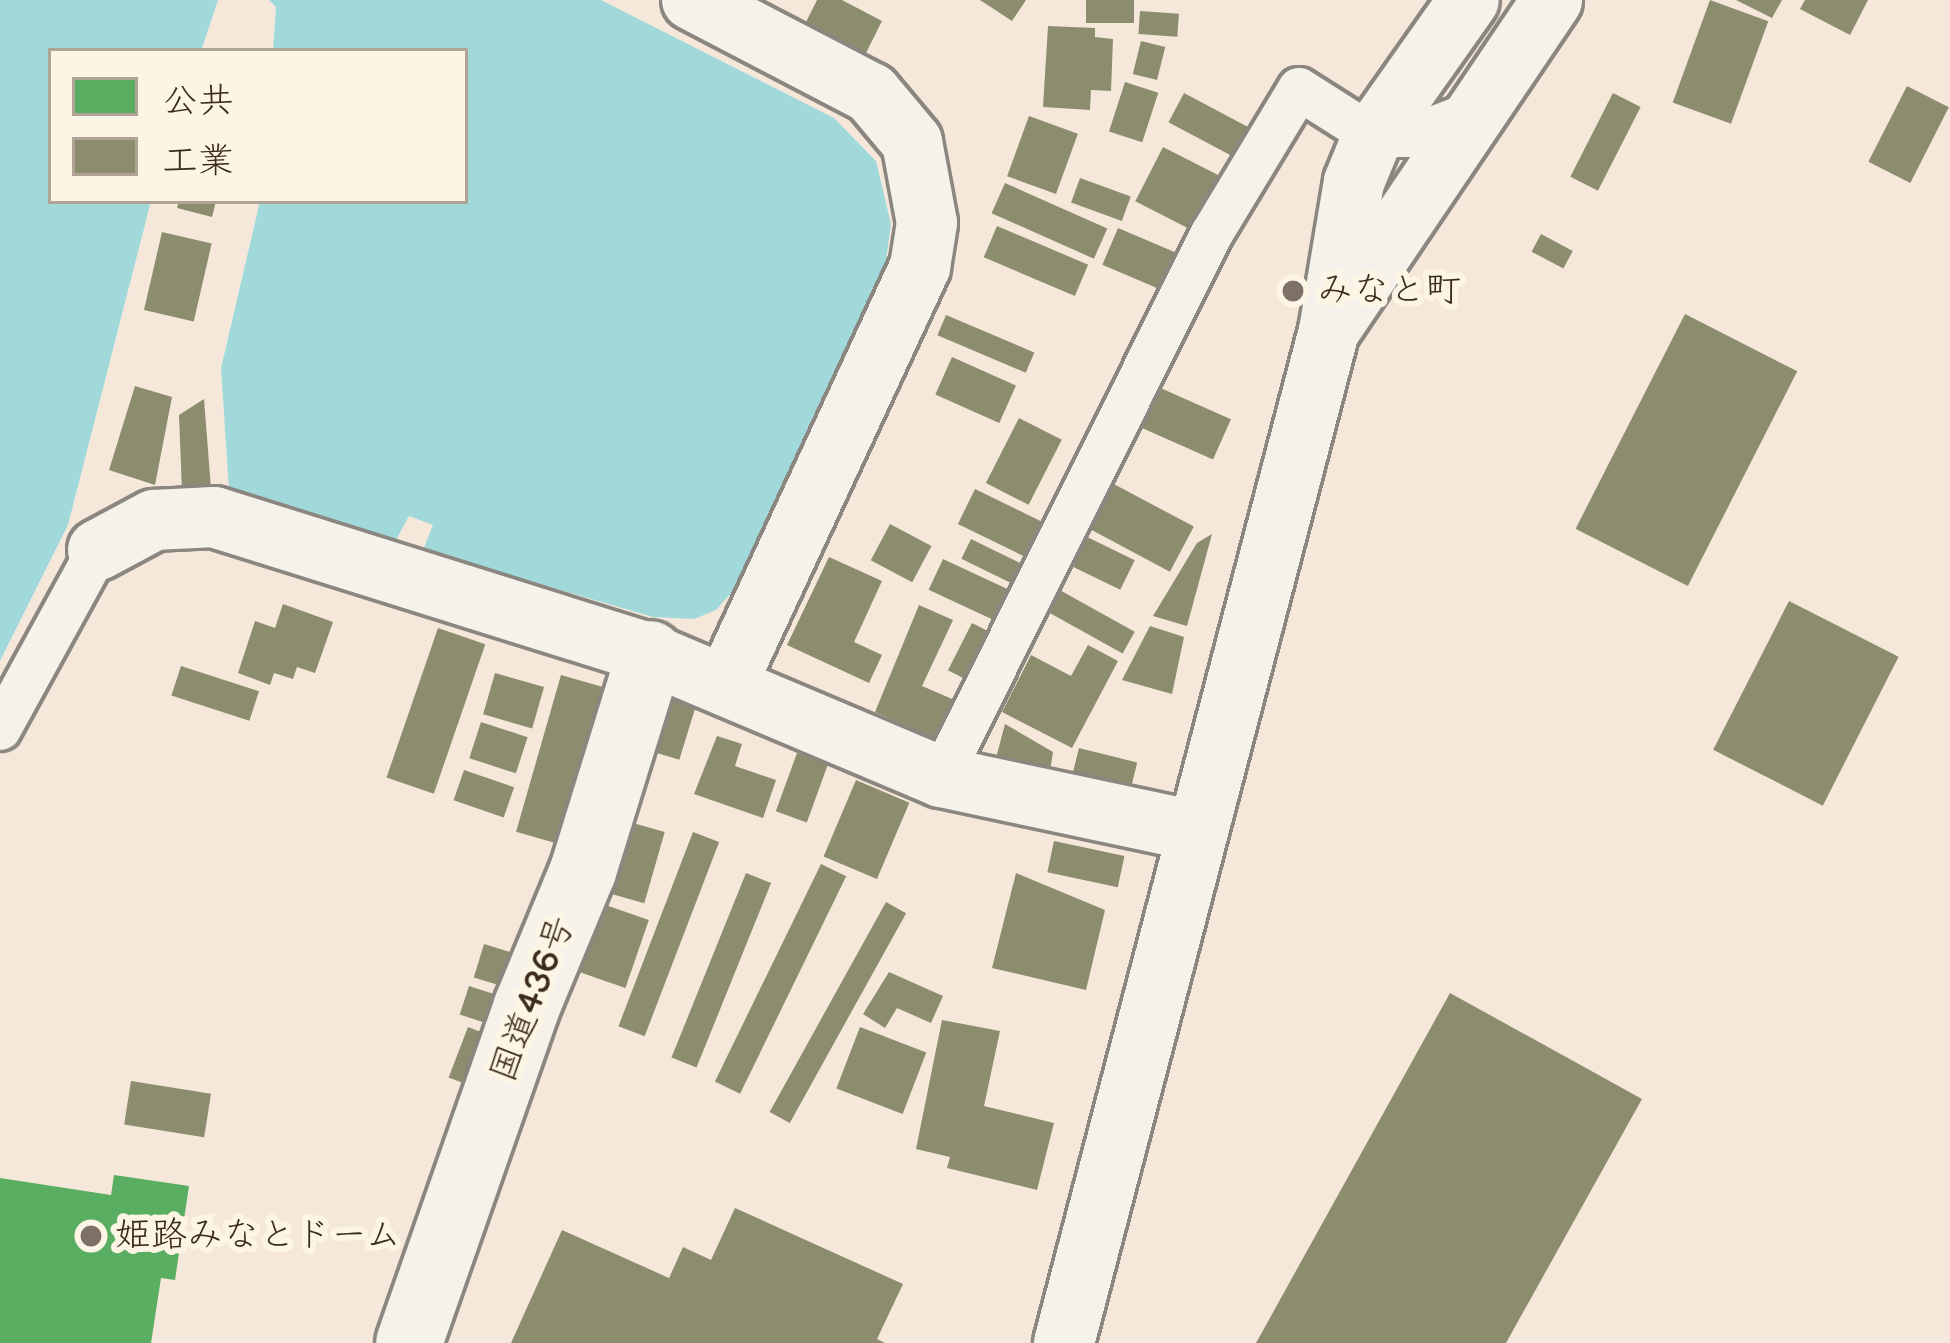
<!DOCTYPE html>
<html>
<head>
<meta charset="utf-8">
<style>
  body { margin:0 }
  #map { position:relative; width:1950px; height:1343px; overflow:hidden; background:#f7f3ea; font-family:"Balsamiq Sans","Klee One",sans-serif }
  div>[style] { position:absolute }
  .built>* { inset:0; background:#f5e8da }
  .water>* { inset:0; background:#a1d9db }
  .public>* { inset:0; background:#5aae61 }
  .industry>* { inset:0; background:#8c8c6e; transform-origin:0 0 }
  .roads { filter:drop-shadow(3px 0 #8b867f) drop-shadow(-3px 0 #8b867f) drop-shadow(0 3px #8b867f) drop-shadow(0 -3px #8b867f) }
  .street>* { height:42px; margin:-21px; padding:0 21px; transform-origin:21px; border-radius:21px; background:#f5f2ec }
  .secondary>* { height:60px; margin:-30px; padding:0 30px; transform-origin:30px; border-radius:30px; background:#f5f2ec }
  .highway>* { height:66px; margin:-33px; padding:0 33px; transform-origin:33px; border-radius:33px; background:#f5f2ec }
  .dots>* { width:33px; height:33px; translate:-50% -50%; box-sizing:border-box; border:6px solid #fcf5e5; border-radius:50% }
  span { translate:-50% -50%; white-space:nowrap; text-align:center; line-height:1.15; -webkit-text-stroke:12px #fcf5e5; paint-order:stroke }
  .poi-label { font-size:36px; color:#3b2a1e }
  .left { translate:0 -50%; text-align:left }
  .street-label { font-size:36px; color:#3b2a1e }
  .legend { position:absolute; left:48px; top:48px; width:420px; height:156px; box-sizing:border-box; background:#fcf5e5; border:3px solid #afa495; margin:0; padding:15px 21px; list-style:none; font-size:36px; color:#3b2a1e }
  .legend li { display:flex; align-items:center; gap:24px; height:60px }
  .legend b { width:60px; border:3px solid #afa495 }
</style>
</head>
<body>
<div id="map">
  <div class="built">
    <i style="clip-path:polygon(218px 0,269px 0,276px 7px,273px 51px,201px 51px)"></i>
    <i style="clip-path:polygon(601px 0,1950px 0,1950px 1343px,0 1343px,0 661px,68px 525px,151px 201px,260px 201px,221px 367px,409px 515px,434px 525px,424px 550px,694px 619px,732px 592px,876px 161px,834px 118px)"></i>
  </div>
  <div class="water">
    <i style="clip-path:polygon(0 0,218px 0,201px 51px,51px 51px,51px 201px,151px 201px,68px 525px,0 661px)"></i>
    <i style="clip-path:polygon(269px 0,601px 0,834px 118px,876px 161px,891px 224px,884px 276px,732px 592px,716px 610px,694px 619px,653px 617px,423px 550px,433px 525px,409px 516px,396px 540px,229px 490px,221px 368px,260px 201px,465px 201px,465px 51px,273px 51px,276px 7px)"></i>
  </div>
  <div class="public">
    <i style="clip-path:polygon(114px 1175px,189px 1186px,175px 1280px,161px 1278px,151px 1343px,0 1343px,0 1178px,111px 1195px)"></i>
  </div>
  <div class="industry">
    <i style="clip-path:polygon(817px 0,842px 0,882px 21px,864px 57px,804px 26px)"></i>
    <i style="clip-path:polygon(980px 0,1026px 0,1012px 21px)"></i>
    <i style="left:1086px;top:0;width:48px;height:23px"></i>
    <i style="left:1710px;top:0;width:62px;height:109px;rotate:20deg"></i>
    <i style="clip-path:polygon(1736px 0,1782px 0,1772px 18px)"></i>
    <i style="clip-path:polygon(1805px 0,1868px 0,1850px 35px,1800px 9px)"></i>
    <i style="left:1140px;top:11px;width:39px;height:23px;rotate:4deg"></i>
    <i style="clip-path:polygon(1048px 26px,1095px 28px,1095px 37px,1113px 39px,1111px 91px,1091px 90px,1090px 110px,1043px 107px)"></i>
    <i style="left:1141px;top:41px;width:25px;height:34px;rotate:14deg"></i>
    <i style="left:1125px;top:82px;width:35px;height:52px;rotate:18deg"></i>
    <i style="left:1907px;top:86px;width:47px;height:85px;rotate:27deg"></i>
    <i style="left:1184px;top:93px;width:81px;height:33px;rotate:28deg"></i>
    <i style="left:1613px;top:93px;width:31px;height:94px;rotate:27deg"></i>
    <i style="left:1029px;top:116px;width:52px;height:64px;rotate:20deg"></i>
    <i style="left:1163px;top:147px;width:74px;height:61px;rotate:27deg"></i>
    <i style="left:1080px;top:178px;width:54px;height:26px;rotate:20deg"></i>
    <i style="left:1005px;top:183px;width:112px;height:33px;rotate:24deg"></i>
    <i style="clip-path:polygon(179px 201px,216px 201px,212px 217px,177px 208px)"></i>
    <i style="left:997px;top:226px;width:99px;height:34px;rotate:23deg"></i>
    <i style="left:1118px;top:228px;width:75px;height:40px;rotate:23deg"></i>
    <i style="left:162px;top:232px;width:51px;height:80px;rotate:13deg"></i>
    <i style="left:1541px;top:234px;width:36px;height:20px;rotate:28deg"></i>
    <i style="left:1685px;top:314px;width:126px;height:241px;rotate:27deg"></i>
    <i style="left:946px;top:315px;width:96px;height:22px;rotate:23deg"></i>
    <i style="left:952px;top:357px;width:70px;height:41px;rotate:24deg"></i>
    <i style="clip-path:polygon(135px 386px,172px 397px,155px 485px,109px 470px)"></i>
    <i style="left:1156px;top:386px;width:82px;height:44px;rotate:24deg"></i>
    <i style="clip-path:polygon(204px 399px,211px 489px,182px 491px,179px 415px)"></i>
    <i style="left:1019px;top:418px;width:48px;height:73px;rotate:27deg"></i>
    <i style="left:1110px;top:482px;width:95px;height:51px;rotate:28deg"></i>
    <i style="left:975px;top:489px;width:83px;height:39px;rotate:26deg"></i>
    <i style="left:890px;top:524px;width:47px;height:41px;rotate:28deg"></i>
    <i style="left:1079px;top:533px;width:62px;height:33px;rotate:26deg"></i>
    <i style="clip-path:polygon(1212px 534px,1187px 626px,1153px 616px,1197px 543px)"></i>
    <i style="left:971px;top:539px;width:62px;height:22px;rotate:26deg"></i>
    <i style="clip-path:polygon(829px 557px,882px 581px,854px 642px,882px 655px,869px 683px,787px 645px)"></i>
    <i style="left:943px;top:559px;width:77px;height:34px;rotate:25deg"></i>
    <i style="left:1056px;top:588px;width:90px;height:25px;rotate:29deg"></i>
    <i style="left:1789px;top:601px;width:123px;height:167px;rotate:27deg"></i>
    <i style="clip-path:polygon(283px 604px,333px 622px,315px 673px,297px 667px,293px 679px,274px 673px,270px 685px,238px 673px,255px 621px,275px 628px)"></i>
    <i style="clip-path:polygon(919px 605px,953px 620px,922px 686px,959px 702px,941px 742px,875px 712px)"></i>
    <i style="left:972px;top:623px;width:27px;height:53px;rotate:27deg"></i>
    <i style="clip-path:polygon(1150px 626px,1184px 637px,1172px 694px,1122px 680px)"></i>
    <i style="left:438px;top:628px;width:50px;height:158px;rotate:19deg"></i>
    <i style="clip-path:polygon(1088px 645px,1118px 661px,1072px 748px,1002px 712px,1031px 655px,1071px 676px)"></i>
    <i style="left:181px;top:666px;width:82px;height:31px;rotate:18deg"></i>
    <i style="left:495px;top:673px;width:51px;height:43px;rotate:16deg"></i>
    <i style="left:561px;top:675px;width:58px;height:163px;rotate:16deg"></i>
    <i style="left:659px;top:693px;width:39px;height:58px;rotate:17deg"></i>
    <i style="left:481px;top:722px;width:49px;height:38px;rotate:18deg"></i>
    <i style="clip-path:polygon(1005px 724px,1053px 752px,1050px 771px,996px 758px)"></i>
    <i style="clip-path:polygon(717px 736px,742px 744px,735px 766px,776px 780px,763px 818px,694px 794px)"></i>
    <i style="left:1079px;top:748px;width:60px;height:27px;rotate:14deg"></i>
    <i style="left:797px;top:753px;width:33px;height:62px;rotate:20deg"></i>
    <i style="left:464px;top:770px;width:53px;height:32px;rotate:19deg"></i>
    <i style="left:856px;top:780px;width:58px;height:83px;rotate:23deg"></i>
    <i style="left:633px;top:823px;width:33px;height:74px;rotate:16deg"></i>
    <i style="left:693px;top:832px;width:28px;height:208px;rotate:21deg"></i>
    <i style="left:1054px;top:841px;width:72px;height:32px;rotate:12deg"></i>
    <i style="left:821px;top:864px;width:28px;height:242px;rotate:26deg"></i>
    <i style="left:746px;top:873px;width:27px;height:199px;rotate:22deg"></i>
    <i style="clip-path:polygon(1016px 873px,1105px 910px,1086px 990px,992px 968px)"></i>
    <i style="left:594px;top:901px;width:58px;height:72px;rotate:19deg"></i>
    <i style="left:886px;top:902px;width:23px;height:240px;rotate:29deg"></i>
    <i style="left:484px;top:944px;width:39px;height:35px;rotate:17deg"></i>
    <i style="clip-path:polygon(889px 972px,943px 996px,931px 1023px,897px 1008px,885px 1028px,863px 1014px)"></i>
    <i style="left:469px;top:986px;width:40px;height:30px;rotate:18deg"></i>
    <i style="clip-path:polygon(1450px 993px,1642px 1099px,1506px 1343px,1256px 1343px)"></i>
    <i style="clip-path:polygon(942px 1020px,1000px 1031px,984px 1106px,1054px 1123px,1037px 1190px,947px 1168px,950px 1157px,916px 1149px)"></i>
    <i style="left:468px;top:1027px;width:31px;height:54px;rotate:21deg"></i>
    <i style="left:860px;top:1027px;width:71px;height:66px;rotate:21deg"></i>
    <i style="left:131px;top:1081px;width:81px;height:44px;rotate:9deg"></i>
    <i style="clip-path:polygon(735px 1208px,903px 1284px,877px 1339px,885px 1343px,511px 1343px,562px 1230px,669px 1278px,683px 1247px,711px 1260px)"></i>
  </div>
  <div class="roads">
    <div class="street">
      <i style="left:0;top:729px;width:204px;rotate:-61.3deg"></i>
      <i style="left:941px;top:777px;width:606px;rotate:-63.52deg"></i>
      <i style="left:1211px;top:235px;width:170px;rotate:-58.9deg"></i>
      <i style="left:1299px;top:89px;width:88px;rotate:32.4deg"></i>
      <i style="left:1373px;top:136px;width:39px"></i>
      <i style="left:1412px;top:136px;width:66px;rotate:-21.2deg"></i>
    </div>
    <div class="secondary">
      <i style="left:692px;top:0;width:202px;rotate:27.5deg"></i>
      <i style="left:871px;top:93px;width:64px;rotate:50.1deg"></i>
      <i style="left:912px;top:142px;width:82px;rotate:79.5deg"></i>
      <i style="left:927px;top:223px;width:45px;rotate:99deg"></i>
      <i style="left:920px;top:267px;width:459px;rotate:114.9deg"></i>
      <i style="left:1329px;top:331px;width:399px;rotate:-56deg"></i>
      <i style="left:98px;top:550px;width:64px;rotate:-28.2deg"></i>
      <i style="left:154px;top:520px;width:60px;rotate:-2.9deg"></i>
      <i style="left:214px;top:517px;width:457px;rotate:17.4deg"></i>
      <i style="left:650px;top:654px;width:316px;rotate:22.9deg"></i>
      <i style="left:941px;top:777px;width:261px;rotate:12deg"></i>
      <i style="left:1064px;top:1343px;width:1046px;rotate:-75.33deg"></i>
      <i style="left:1329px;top:331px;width:151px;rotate:-80.5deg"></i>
      <i style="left:1354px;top:182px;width:50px;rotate:-67.6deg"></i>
      <i style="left:1373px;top:136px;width:166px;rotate:-54.8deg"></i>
    </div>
    <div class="highway">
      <i style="left:409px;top:1343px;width:357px;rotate:-70.7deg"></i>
      <i style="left:527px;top:1006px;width:146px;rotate:-67.5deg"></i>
      <i style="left:583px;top:871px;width:227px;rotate:-72.8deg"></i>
    </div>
  </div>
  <div class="dots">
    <i style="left:1293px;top:291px;background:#7d7065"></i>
    <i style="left:91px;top:1236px;background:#7d7065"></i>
  </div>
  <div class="poi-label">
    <span class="left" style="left:1317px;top:291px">みなと町</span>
    <span class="left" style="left:115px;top:1236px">姫路みなとドーム</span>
  </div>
  <div class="street-label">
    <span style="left:533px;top:999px;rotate:-69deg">国道436号</span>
  </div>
  <ul class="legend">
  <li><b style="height:33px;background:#5aae61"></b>公共</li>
  <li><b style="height:33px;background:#8c8c6e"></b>工業</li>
  </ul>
</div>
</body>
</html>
